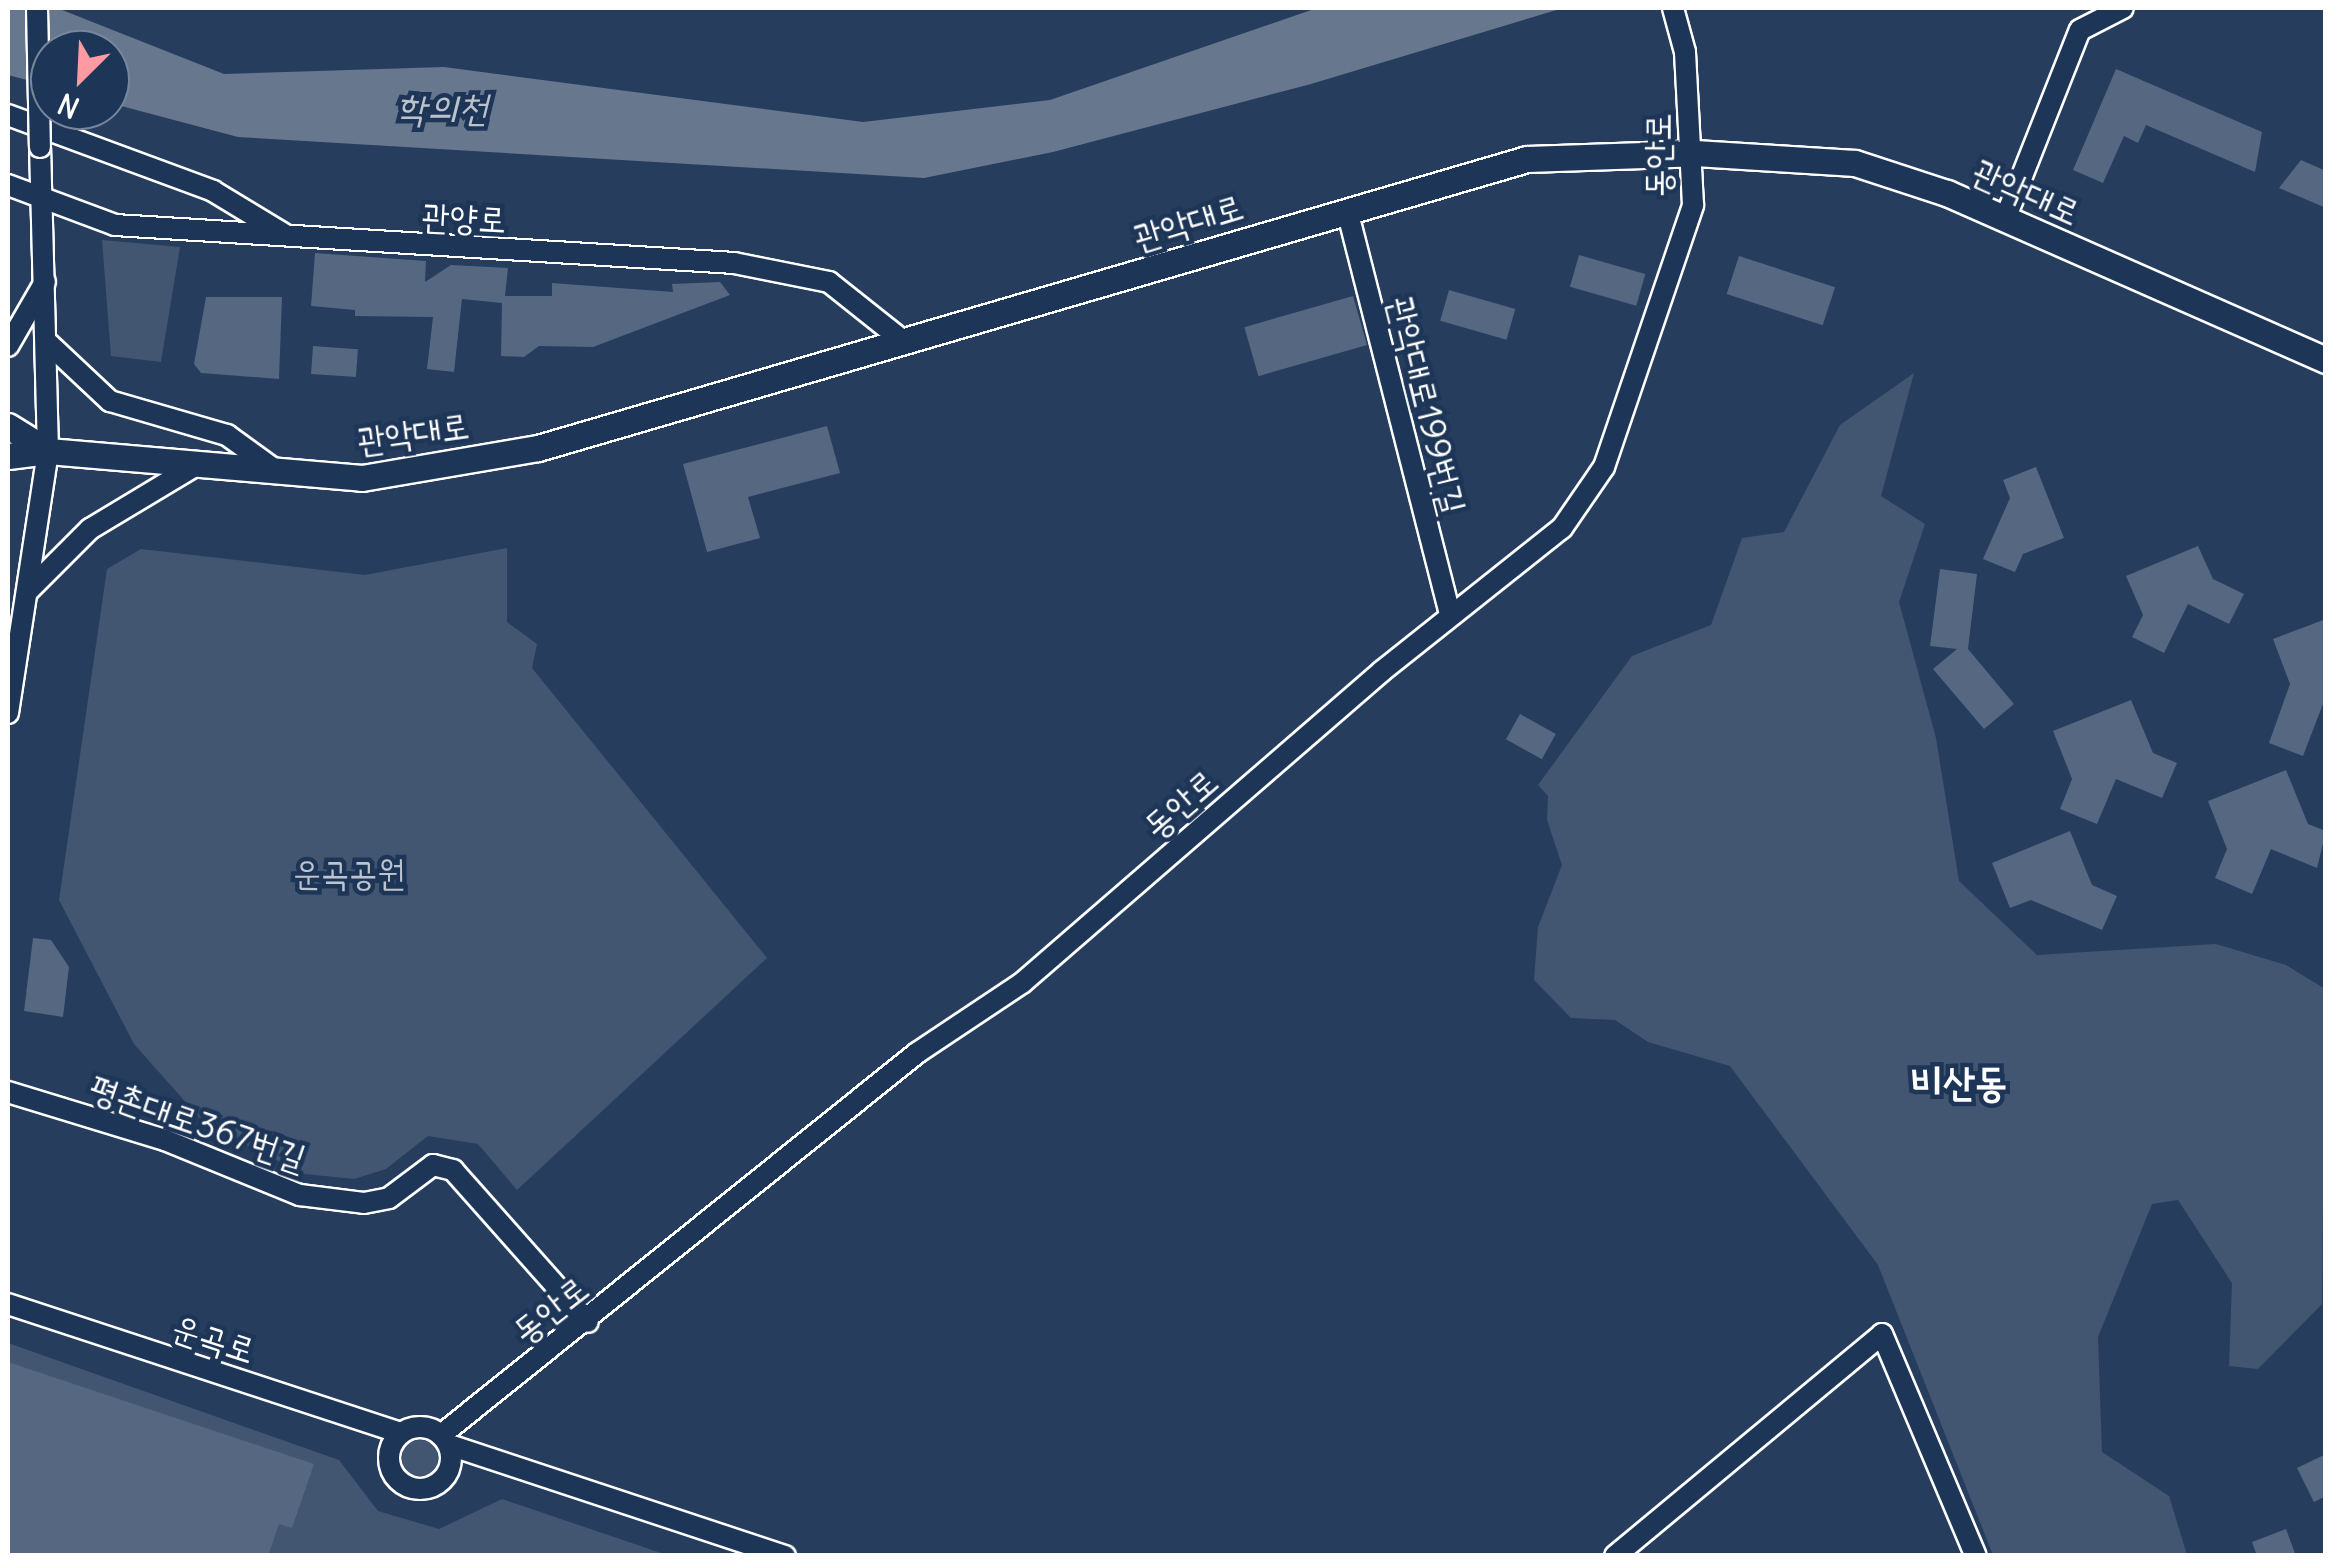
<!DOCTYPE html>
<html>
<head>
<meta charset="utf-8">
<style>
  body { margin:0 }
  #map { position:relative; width:2333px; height:1563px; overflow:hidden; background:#263d5e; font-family:Delius,"Poor Story",sans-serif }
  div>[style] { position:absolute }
  .green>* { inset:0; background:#425672 }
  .round { border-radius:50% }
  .water>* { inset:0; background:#67788e }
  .building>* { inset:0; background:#556781; transform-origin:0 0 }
  .roads { filter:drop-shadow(2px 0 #fff) drop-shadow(-2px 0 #fff) drop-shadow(0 2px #fff) drop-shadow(0 -2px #fff) }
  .minor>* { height:20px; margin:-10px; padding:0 10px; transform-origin:10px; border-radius:10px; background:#1d3557 }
  .minor>.ring { margin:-10px; padding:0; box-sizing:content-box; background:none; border:20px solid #1d3557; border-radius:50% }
  .major>* { height:25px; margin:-12.5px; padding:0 12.5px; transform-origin:12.5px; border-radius:12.5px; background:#1d3557 }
  .bridges { filter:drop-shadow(2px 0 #fff) drop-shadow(-2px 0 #fff) drop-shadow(0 2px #fff) drop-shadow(0 -2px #fff) }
  .minor-bridge>* { height:20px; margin:-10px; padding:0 10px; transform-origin:10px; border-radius:10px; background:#1d3557 }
  span { translate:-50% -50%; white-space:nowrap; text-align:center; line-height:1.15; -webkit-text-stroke:9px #1d3557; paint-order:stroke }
  .street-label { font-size:35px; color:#fff }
  .park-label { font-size:35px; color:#bdc4ce }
  .water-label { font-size:38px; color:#bbc2cc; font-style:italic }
  .quarter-label { font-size:40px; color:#fff; font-weight:700 }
  .frame { position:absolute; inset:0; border:10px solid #fff; pointer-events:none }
  .north { position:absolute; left:30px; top:30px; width:100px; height:100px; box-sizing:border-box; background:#1d3557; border:2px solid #77869a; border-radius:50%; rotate:204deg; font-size:28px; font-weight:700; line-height:40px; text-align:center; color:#fff }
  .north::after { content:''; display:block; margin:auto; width:35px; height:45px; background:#ff9aa2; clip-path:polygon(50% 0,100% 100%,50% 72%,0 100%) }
</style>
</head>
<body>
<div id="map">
  <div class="green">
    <i style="clip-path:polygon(102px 240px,180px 247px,161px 362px,111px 356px)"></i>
    <i style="clip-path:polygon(1914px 373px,1881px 496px,1925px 524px,1899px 602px,1936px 738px,1959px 881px,2037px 955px,2216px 944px,2286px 965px,2325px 989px,2322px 1304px,2258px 1369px,2229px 1366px,2232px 1283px,2178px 1200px,2152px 1204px,2098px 1337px,2102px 1452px,2169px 1496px,2187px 1555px,1993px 1555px,1878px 1265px,1730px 1066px,1648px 1042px,1615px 1020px,1571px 1018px,1534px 980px,1538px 927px,1562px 865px,1547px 820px,1548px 796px,1538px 785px,1632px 656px,1711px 625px,1742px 538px,1784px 532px,1840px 425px)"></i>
    <i style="clip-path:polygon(507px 548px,507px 622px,537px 644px,532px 668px,767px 958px,517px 1190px,478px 1144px,428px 1136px,386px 1169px,354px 1179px,305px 1174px,206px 1125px,134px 1044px,59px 900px,107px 569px,141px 549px,365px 575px)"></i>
    <i style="clip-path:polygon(8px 1343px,339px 1460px,378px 1511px,439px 1529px,502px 1499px,667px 1555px,8px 1556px)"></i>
    <i class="round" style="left:402px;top:1440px;width:36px;height:36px"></i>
  </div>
  <div class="water">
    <i style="clip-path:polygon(8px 8px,57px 8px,224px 74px,444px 67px,863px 122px,1050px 100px,1317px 8px,1563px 8px,1311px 84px,1053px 152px,924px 178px,238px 137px,110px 103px,110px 50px,50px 50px,50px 86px,8px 75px)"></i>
  </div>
  <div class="building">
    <i style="clip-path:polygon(2116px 69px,2262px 132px,2255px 172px,2146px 125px,2138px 143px,2124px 136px,2103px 183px,2073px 170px)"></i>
    <i style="clip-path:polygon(2301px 160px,2326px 171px,2326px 208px,2279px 188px)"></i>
    <i style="clip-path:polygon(315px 253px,426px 261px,425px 282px,451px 265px,508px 268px,505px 296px,552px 296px,552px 283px,673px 292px,672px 284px,720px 282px,730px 295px,593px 347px,539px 346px,524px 357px,501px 356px,502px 303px,462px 299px,454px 372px,427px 369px,433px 317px,355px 316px,355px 310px,311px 306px)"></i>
    <i style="left:1579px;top:255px;width:69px;height:33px;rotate:16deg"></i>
    <i style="left:1739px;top:256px;width:101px;height:40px;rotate:18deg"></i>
    <i style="left:1449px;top:290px;width:69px;height:32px;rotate:16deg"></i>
    <i style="left:1353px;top:296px;width:51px;height:113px;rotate:74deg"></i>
    <i style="clip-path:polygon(206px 297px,282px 297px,279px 379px,201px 373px,194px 364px)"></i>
    <i style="left:313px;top:346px;width:45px;height:28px;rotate:4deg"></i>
    <i style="clip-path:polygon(827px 426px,840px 473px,748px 497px,760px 538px,707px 552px,683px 464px)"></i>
    <i style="clip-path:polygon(2036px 467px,2064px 538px,2023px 554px,2015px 572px,1983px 559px,2010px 498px,2003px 480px)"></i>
    <i style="clip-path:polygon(2198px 546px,2213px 579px,2244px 594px,2229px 624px,2188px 604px,2164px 653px,2132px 637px,2143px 615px,2126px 576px)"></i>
    <i style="clip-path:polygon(1940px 569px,1977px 574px,1968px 649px,2014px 704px,1984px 729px,1933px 669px,1957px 649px,1930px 646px)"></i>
    <i style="clip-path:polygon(2326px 619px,2326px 696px,2303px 756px,2269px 743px,2290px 684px,2273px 639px)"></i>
    <i style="clip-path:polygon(2131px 700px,2153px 753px,2177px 763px,2162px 798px,2116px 779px,2097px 824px,2060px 809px,2072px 779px,2053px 731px)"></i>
    <i style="left:1520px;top:714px;width:41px;height:29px;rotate:29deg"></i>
    <i style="clip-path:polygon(2286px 770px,2308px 824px,2326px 831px,2317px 868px,2271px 849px,2252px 894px,2215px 878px,2227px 849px,2208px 801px)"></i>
    <i style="clip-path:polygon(2070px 831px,2092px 885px,2117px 896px,2102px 930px,2031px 900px,2010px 908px,1992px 863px)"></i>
    <i style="clip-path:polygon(33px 938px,51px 940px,69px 967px,63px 1017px,24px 1011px)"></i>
    <i style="clip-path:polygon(8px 1362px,314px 1464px,292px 1528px,279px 1524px,268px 1556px,8px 1556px)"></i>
    <i style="clip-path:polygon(2326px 1454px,2326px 1496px,2314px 1502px,2297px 1468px)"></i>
    <i style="clip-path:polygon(2286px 1529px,2296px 1556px,2257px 1556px,2252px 1542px)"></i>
  </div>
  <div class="roads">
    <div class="minor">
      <i style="left:8px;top:115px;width:219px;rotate:20.3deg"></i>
      <i style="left:213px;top:191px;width:83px;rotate:31.2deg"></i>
      <i style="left:8px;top:185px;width:114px;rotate:20.5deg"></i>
      <i style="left:115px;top:225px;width:620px;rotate:3.51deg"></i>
      <i style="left:734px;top:263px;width:97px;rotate:11.3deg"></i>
      <i style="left:829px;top:282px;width:93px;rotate:38.5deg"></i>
      <i style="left:1347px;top:210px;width:418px;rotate:75.7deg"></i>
      <i style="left:2005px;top:219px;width:203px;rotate:-68.4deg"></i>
      <i style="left:2080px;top:30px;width:48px;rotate:-27.1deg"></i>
      <i style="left:46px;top:341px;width:88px;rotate:43.2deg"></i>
      <i style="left:110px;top:401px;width:122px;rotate:16.2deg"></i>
      <i style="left:227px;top:435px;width:63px;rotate:36deg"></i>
      <i style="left:8px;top:346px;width:74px;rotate:-60deg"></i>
      <i style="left:28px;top:591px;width:88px;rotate:-45deg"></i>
      <i style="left:90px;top:529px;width:122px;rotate:-31deg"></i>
      <i style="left:8px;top:713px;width:265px;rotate:-81.3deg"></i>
      <i style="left:48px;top:451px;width:304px;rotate:-91.5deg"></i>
      <i style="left:8px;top:1092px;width:164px;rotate:17deg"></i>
      <i style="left:165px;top:1140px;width:146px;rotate:22.2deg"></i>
      <i style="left:300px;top:1195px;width:64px;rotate:7.1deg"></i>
      <i style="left:364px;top:1203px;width:25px;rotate:-11deg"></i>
      <i style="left:389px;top:1198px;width:55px;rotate:-36.9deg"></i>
      <i style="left:433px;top:1165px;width:21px;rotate:14deg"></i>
      <i style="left:453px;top:1170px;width:203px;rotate:48.4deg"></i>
      <i style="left:8px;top:1304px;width:413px;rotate:18.2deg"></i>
      <i class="ring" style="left:389px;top:1427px;width:42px;height:42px"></i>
      <i style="left:441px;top:1435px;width:610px;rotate:-38.75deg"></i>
      <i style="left:917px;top:1053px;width:126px;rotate:-33.7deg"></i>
      <i style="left:1022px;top:983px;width:476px;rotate:-40.9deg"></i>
      <i style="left:1382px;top:671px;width:230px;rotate:-38.5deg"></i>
      <i style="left:1562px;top:528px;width:74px;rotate:-55.5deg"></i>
      <i style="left:1604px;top:467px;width:277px;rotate:-71.2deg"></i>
      <i style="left:1693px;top:205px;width:153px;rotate:-93deg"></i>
      <i style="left:1685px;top:52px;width:46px;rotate:-105.3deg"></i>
      <i style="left:449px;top:1445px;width:354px;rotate:18.3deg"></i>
      <i style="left:1615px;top:1556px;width:347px;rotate:-39.7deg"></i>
      <i style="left:1882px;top:1334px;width:241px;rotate:67.1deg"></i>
    </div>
    <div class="major">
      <i style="left:8px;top:426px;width:47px;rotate:32deg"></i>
      <i style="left:8px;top:456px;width:40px;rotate:-7.1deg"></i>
      <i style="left:48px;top:451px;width:315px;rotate:4.9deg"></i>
      <i style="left:362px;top:478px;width:179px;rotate:-9.7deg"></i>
      <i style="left:538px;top:448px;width:1030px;rotate:-16.29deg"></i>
      <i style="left:1527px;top:159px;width:168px;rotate:-2deg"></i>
      <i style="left:1695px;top:153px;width:160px;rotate:3.6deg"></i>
      <i style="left:1855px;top:163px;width:97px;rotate:18.1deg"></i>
      <i style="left:1947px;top:193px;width:414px;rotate:23.8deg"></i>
    </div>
  </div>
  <div class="bridges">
    <div class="minor-bridge">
      <i style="left:37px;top:8px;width:139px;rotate:88.8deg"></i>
    </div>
  </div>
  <div class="street-label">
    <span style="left:1657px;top:155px;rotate:-90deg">동안로</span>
    <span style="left:2027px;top:191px;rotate:24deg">관악대로</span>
    <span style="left:464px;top:217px;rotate:3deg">관양로</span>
    <span style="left:1188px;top:221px;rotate:-17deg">관악대로</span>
    <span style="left:1428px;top:405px;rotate:76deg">관악대로199번길</span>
    <span style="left:413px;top:432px;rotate:-8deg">관악대로</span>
    <span style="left:1180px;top:803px;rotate:-41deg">동안로</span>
    <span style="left:198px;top:1122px;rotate:19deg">평촌대로367번길</span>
    <span style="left:550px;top:1309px;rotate:-38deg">동안로</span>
    <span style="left:214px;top:1338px;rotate:18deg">운곡로</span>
  </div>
  <div class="park-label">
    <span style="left:349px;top:872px">운곡공원</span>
  </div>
  <div class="water-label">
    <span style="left:442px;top:108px">학의천</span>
  </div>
  <div class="quarter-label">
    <span style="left:1959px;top:1082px">비산동</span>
  </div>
  <div class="frame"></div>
  <div class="north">N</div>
</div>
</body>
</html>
